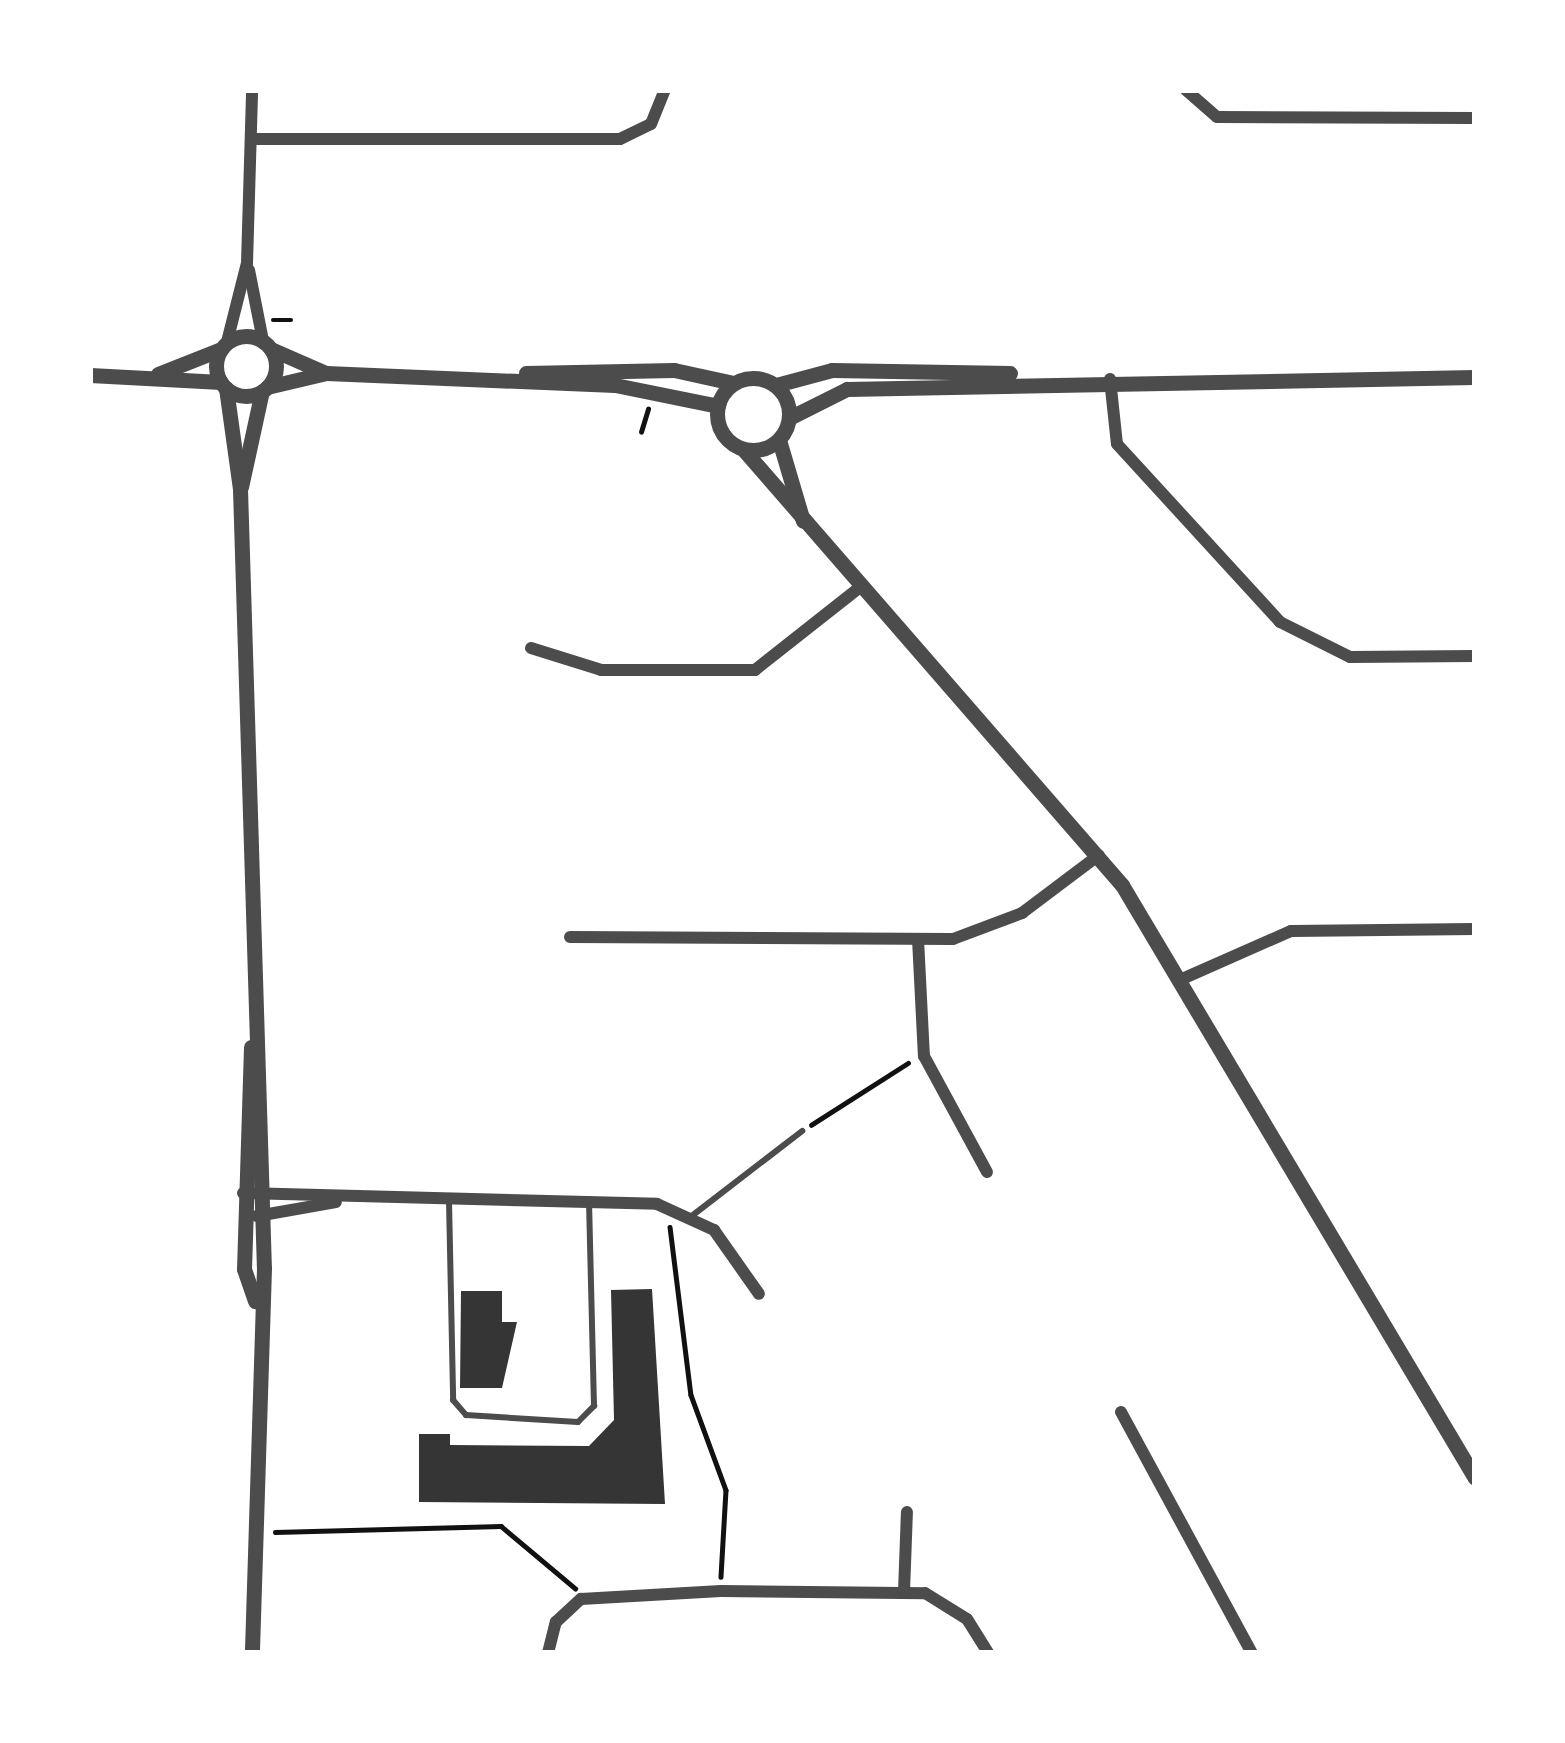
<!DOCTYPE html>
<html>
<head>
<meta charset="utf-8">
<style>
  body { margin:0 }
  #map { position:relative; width:1565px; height:1743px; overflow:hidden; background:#fff; font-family:"Sofia Sans Condensed",sans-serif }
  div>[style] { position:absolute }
  .building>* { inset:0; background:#353535 }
  .path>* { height:4.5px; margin:-2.25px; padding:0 2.25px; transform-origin:2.25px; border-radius:2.25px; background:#111 }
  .service>* { height:6px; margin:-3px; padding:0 3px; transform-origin:3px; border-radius:3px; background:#4c4c4c }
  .minor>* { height:12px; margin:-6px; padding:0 6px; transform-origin:6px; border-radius:6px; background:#4c4c4c }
  .tertiary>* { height:15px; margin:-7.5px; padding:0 7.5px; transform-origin:7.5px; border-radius:7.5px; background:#4c4c4c }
  .tertiary>.ring { margin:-7.5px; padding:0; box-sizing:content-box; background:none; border:15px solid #4c4c4c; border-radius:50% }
  span { translate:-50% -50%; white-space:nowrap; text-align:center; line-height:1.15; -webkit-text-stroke:9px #fff; paint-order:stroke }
  .frame { position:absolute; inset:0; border:93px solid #fff; pointer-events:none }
</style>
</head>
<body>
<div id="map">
  <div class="building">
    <i style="clip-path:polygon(652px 1289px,665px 1504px,419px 1502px,419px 1434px,450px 1434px,450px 1445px,589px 1446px,614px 1420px,611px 1290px)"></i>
    <i style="clip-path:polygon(461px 1291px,502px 1291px,502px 1322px,517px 1322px,502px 1388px,460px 1388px)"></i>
  </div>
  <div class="path">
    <i style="left:273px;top:320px;width:18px"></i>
    <i style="left:641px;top:432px;width:24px;rotate:-73deg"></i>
    <i style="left:811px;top:1125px;width:115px;rotate:-32.6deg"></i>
    <i style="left:670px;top:1227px;width:169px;rotate:82.9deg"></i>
    <i style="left:691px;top:1395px;width:101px;rotate:69.8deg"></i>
    <i style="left:726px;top:1490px;width:87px;rotate:93.3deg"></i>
    <i style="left:275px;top:1532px;width:226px;rotate:-1.5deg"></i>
    <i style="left:501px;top:1526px;width:97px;rotate:40deg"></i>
  </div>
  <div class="service">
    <i style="left:449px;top:1201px;width:199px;rotate:88.8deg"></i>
    <i style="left:453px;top:1400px;width:20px;rotate:49deg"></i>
    <i style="left:466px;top:1415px;width:112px;rotate:3.6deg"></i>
    <i style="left:578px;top:1422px;width:23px;rotate:-45deg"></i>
    <i style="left:594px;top:1406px;width:202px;rotate:-91.4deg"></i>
    <i style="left:693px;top:1215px;width:138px;rotate:-37.6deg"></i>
  </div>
  <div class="minor">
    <i style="left:1186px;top:90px;width:41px;rotate:41.1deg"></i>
    <i style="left:1217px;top:117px;width:258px;rotate:0.2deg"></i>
    <i style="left:252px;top:139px;width:368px"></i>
    <i style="left:620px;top:139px;width:34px;rotate:-26deg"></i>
    <i style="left:651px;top:124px;width:37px;rotate:-68deg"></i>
    <i style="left:249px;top:270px;width:72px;rotate:78.8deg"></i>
    <i style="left:227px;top:342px;width:81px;rotate:-75.8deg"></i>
    <i style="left:247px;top:263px;width:173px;rotate:-88.3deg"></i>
    <i style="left:1110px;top:379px;width:65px;rotate:83.9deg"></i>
    <i style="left:1117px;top:444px;width:241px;rotate:47.5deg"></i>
    <i style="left:1280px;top:622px;width:78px;rotate:26.6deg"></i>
    <i style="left:1350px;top:657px;width:125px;rotate:-0.5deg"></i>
    <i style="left:531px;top:648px;width:73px;rotate:17.4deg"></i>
    <i style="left:601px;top:670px;width:154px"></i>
    <i style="left:755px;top:670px;width:132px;rotate:-38.3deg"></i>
    <i style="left:570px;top:937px;width:383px;rotate:0.3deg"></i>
    <i style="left:953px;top:939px;width:74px;rotate:-20.6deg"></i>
    <i style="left:1022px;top:913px;width:96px;rotate:-37deg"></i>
    <i style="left:918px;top:939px;width:117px;rotate:87.1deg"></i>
    <i style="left:924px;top:1056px;width:132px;rotate:61.5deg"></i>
    <i style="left:1182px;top:979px;width:119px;rotate:-23.8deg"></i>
    <i style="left:1291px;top:931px;width:184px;rotate:-0.6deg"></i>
    <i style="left:243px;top:1193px;width:414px;rotate:1.5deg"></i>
    <i style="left:657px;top:1204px;width:63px;rotate:24.5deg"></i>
    <i style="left:714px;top:1230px;width:78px;rotate:54.9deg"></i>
    <i style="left:257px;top:1216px;width:80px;rotate:-10deg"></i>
    <i style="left:1121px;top:1412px;width:274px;rotate:61.5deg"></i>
    <i style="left:904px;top:1592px;width:80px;rotate:-87.9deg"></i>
    <i style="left:548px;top:1653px;width:32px;rotate:-76deg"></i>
    <i style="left:556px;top:1622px;width:34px;rotate:-43deg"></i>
    <i style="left:581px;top:1599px;width:140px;rotate:-3.3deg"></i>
    <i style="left:721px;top:1591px;width:204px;rotate:0.6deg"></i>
    <i style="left:925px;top:1593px;width:49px;rotate:31.8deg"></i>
    <i style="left:967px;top:1619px;width:40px;rotate:58deg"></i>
  </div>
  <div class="tertiary">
    <i class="ring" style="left:216px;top:336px;width:45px;height:45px"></i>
    <i style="left:271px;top:349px;width:60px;rotate:23.6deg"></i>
    <i style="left:326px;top:373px;width:289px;rotate:2.4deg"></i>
    <i style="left:615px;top:385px;width:105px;rotate:11.5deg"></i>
    <i style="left:526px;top:373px;width:148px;rotate:-1.2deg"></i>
    <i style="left:674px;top:370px;width:60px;rotate:12.4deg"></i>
    <i style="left:158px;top:374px;width:68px;rotate:-21.6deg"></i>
    <i style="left:90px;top:375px;width:131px;rotate:3.1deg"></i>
    <i class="ring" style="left:717px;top:378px;width:57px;height:57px"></i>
    <i style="left:776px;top:385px;width:58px;rotate:-15deg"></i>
    <i style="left:832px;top:370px;width:178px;rotate:1deg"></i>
    <i style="left:267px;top:387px;width:61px;rotate:-13.3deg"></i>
    <i style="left:226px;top:388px;width:102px;rotate:82.1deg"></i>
    <i style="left:240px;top:489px;width:779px;rotate:88.24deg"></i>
    <i style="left:264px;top:1268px;width:385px;rotate:91.8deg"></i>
    <i style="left:789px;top:418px;width:65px;rotate:-26.6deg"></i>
    <i style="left:847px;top:389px;width:628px;rotate:-1.09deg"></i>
    <i style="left:779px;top:440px;width:84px;rotate:73.5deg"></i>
    <i style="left:743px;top:449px;width:578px;rotate:49deg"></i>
    <i style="left:1122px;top:885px;width:690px;rotate:59.24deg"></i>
    <i style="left:241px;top:487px;width:98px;rotate:-77.7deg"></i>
    <i style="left:251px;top:1047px;width:222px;rotate:91.8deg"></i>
    <i style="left:244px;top:1269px;width:34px;rotate:71deg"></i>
  </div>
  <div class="frame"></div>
</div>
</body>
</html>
